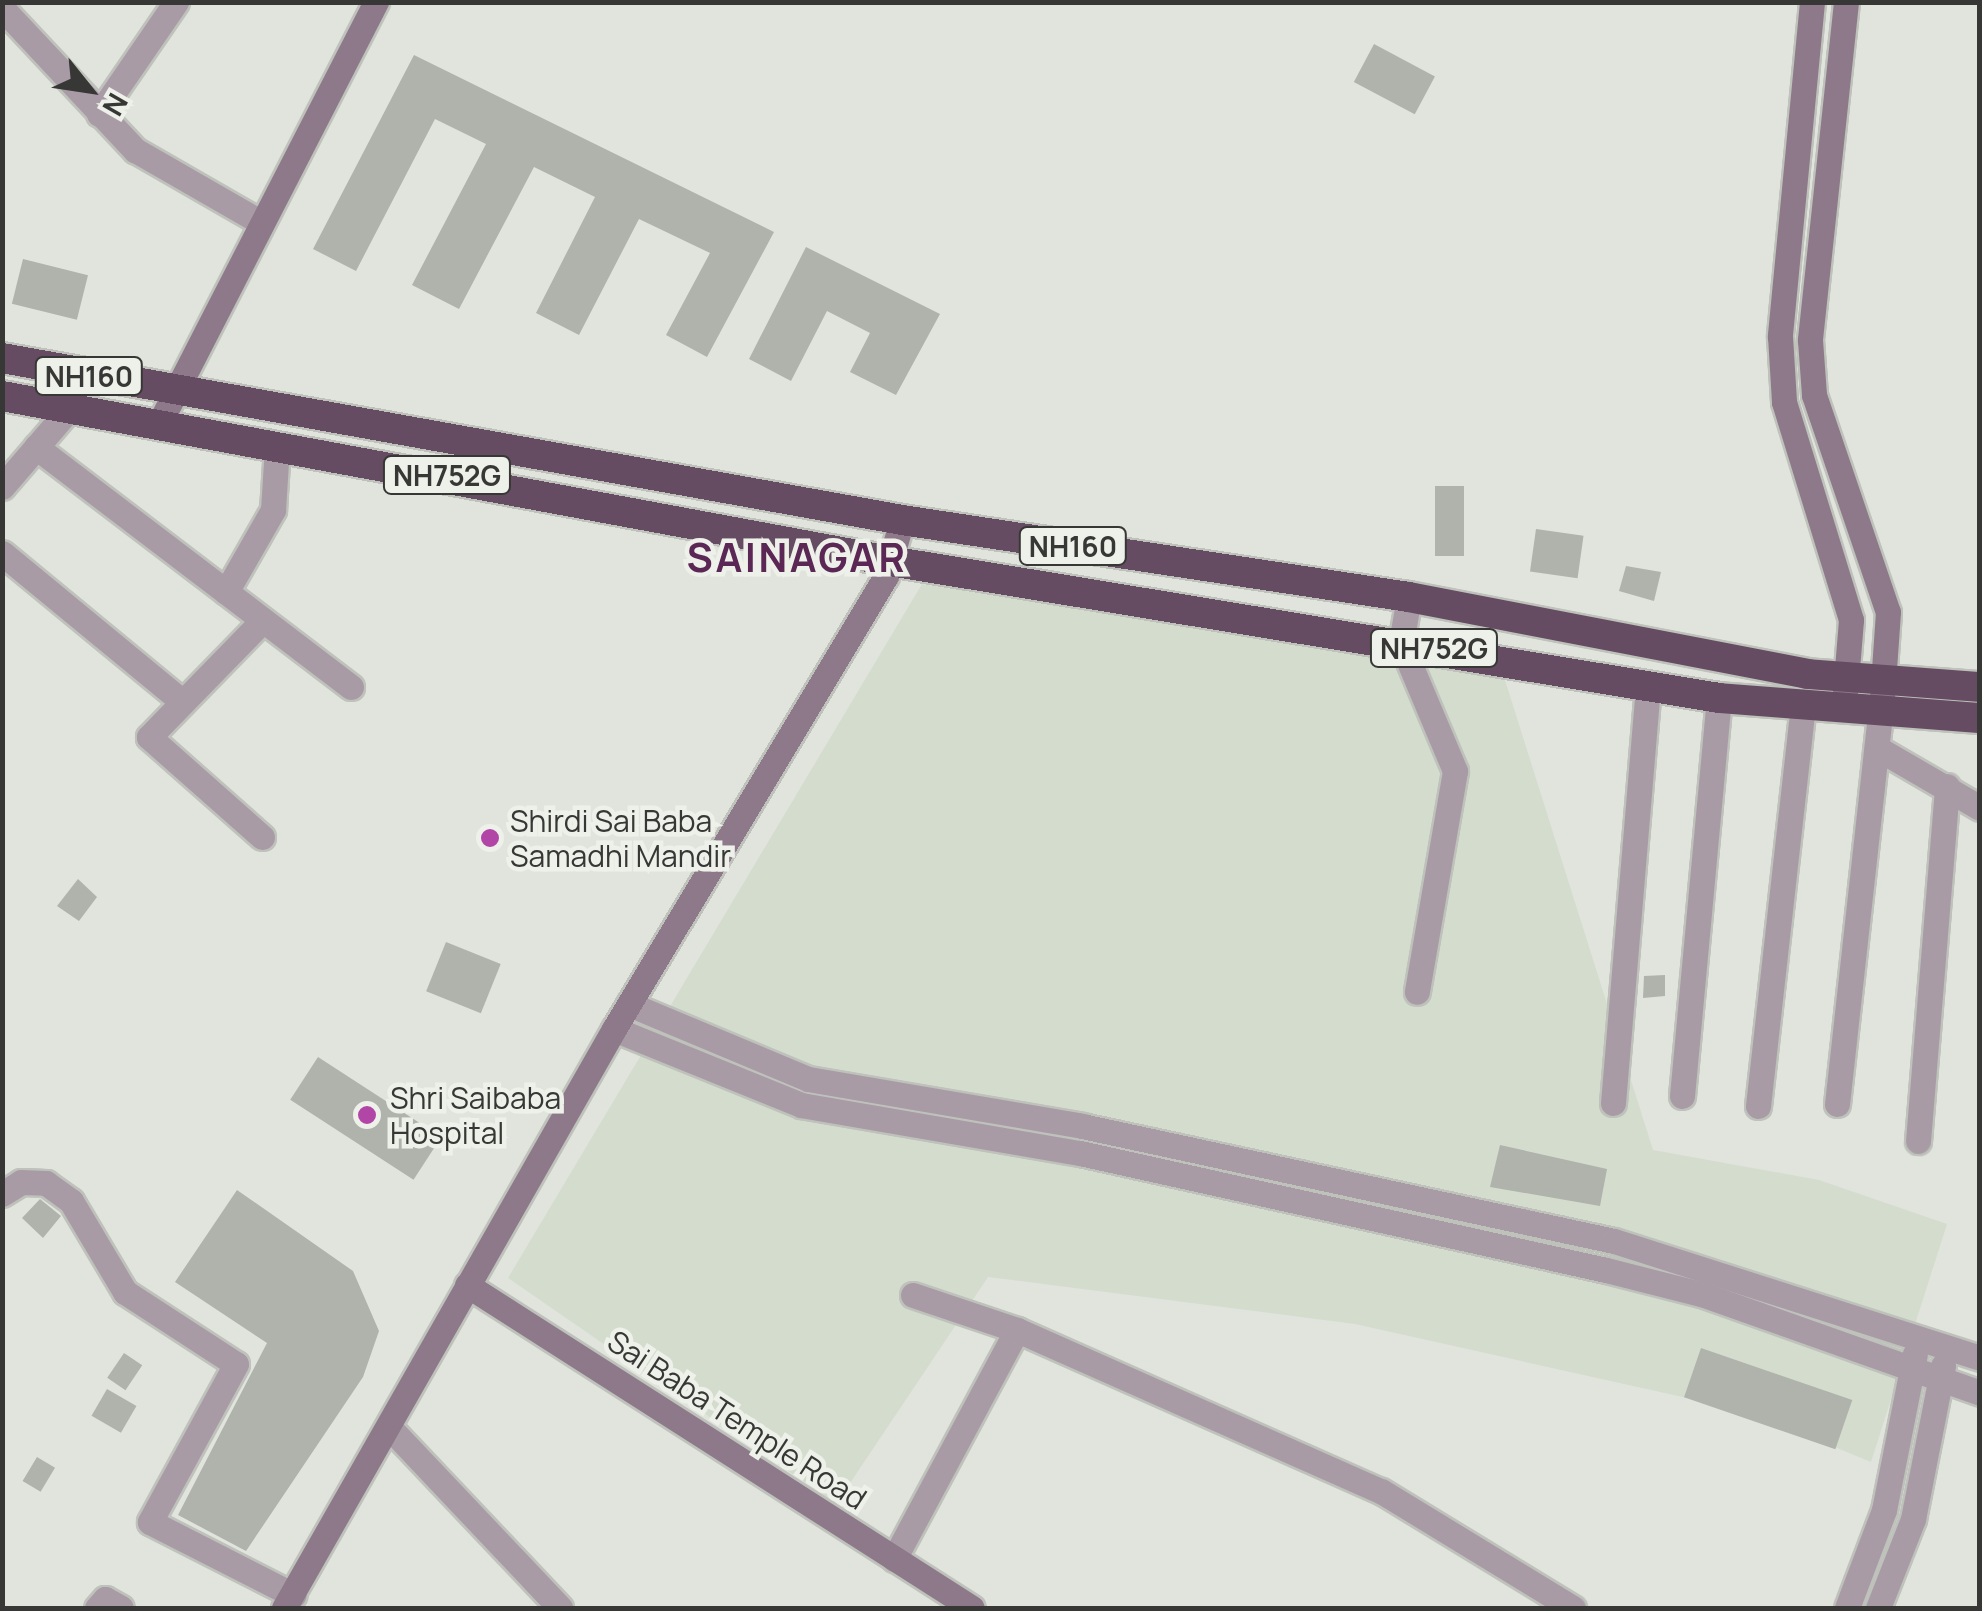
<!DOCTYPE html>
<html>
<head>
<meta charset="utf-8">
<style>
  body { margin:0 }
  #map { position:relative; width:1982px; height:1611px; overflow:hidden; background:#e0e4dd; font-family:Manrope,sans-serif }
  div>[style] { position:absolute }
  .built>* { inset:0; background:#d4dcce }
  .building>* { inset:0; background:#afb3ac; transform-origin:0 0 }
  .roads { filter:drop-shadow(2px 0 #bec2bb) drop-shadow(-2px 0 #bec2bb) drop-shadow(0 2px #bec2bb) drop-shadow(0 -2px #bec2bb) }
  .street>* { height:25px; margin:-12.5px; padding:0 12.5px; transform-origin:12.5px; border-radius:12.5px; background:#a99ba6 }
  .secondary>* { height:25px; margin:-12.5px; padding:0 12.5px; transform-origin:12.5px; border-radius:12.5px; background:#8d7989 }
  .highway>* { height:30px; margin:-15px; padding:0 15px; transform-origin:15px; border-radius:15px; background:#664c62 }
  .dots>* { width:28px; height:28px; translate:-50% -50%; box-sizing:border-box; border:5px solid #edf1ea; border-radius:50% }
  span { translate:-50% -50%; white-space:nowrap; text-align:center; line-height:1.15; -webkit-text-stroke:9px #edf1ea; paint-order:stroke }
  .shield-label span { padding:2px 8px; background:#edf1ea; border:2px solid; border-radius:8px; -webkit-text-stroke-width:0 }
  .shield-label { font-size:28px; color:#373835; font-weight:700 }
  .poi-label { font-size:30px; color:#373835 }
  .left { translate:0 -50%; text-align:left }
  .street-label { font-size:30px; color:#373835 }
  .district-label { font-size:40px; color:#5b2755; font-weight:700; letter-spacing:2.5px }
  .frame { position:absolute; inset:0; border:5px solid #373835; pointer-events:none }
  .north { position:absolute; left:40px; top:40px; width:100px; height:100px; -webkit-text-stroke:8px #edf1ea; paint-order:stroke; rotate:120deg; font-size:28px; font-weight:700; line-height:40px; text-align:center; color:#373835 }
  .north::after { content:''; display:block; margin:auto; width:35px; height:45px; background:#373835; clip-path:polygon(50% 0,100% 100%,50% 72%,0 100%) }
</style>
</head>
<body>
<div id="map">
  <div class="built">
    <i style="clip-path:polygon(922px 584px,1504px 677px,1653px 1150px,1819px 1180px,1947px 1224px,1871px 1462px,1750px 1412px,1355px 1324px,988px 1277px,836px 1504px,508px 1278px)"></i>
  </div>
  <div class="building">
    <i style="left:1374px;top:44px;width:69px;height:43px;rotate:28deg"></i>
    <i style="clip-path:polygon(414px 55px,774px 232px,707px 357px,666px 335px,710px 253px,639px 219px,579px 335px,536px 313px,595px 197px,534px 167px,459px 309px,412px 285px,486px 144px,435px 119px,356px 271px,313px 249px)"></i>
    <i style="clip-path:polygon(806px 247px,940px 314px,896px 395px,850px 372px,870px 333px,827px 311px,791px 381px,749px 359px)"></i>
    <i style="left:23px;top:259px;width:67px;height:46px;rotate:14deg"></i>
    <i style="left:1435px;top:486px;width:29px;height:70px"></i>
    <i style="left:1536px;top:529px;width:48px;height:43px;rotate:8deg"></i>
    <i style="clip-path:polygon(1626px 566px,1661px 572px,1654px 601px,1619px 591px)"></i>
    <i style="clip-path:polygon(78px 879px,97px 897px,79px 921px,57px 906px)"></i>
    <i style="left:446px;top:942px;width:59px;height:53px;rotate:22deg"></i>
    <i style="clip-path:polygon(1665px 975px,1665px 996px,1643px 998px,1644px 976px)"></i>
    <i style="left:318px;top:1057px;width:147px;height:51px;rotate:33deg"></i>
    <i style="clip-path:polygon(1500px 1145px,1607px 1169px,1600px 1206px,1490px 1187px)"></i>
    <i style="clip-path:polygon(237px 1190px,353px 1271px,379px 1331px,363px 1377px,246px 1551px,178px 1515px,267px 1343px,175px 1282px)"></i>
    <i style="clip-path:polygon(40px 1199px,61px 1216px,43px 1238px,22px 1218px)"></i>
    <i style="left:1701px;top:1348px;width:160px;height:52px;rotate:19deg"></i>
    <i style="left:124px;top:1353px;width:22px;height:30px;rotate:34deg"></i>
    <i style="left:107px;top:1389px;width:34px;height:31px;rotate:30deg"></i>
    <i style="left:37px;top:1457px;width:21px;height:28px;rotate:31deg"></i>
  </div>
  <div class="roads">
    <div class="street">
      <i style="left:2px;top:8px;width:195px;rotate:46.9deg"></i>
      <i style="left:135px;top:150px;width:146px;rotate:29.9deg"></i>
      <i style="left:99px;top:114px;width:136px;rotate:-55.5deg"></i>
      <i style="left:36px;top:447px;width:396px;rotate:37.3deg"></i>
      <i style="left:2px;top:487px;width:104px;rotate:-49.3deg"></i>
      <i style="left:2px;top:553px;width:234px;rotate:39.5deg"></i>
      <i style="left:226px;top:592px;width:95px;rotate:-60.2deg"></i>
      <i style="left:273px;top:510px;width:64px;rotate:-86.4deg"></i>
      <i style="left:1409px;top:597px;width:47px;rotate:99.9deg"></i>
      <i style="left:1401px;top:643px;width:139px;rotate:67.1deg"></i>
      <i style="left:1455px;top:771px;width:224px;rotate:99.8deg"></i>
      <i style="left:1877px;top:748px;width:119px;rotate:30.2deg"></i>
      <i style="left:262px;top:837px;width:151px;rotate:-138.5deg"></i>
      <i style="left:149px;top:737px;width:163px;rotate:-45.7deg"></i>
      <i style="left:629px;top:1004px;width:194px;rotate:22.7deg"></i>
      <i style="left:808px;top:1079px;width:278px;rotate:9.7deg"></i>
      <i style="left:1082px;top:1126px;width:544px;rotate:12.2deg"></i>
      <i style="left:1614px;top:1241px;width:384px;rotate:17.7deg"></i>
      <i style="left:614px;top:1029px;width:202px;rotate:22.1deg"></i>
      <i style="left:801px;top:1105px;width:283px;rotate:9.8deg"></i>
      <i style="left:1080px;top:1153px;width:539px;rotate:12.54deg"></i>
      <i style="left:1606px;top:1270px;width:98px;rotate:14.2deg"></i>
      <i style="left:1701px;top:1294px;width:296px;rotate:19.5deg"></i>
      <i style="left:1682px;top:1096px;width:400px;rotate:-84.7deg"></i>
      <i style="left:1613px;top:1103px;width:419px;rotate:-85.2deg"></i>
      <i style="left:1837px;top:1104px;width:389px;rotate:-83.7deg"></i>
      <i style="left:1758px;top:1106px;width:402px;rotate:-83.6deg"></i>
      <i style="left:1918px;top:1141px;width:356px;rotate:-85.3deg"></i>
      <i style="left:2px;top:1194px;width:22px;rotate:-32deg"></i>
      <i style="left:21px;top:1182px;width:25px;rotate:2deg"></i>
      <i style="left:46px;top:1183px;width:31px;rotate:36deg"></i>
      <i style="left:71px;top:1201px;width:106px;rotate:59.3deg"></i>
      <i style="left:125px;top:1292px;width:132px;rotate:33deg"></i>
      <i style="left:236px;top:1364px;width:180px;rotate:118.6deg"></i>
      <i style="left:150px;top:1522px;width:161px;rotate:27deg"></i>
      <i style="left:913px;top:1295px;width:110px;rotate:18.6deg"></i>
      <i style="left:389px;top:1427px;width:249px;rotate:46.6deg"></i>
      <i style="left:894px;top:1559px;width:260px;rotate:-61.8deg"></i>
      <i style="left:1017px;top:1330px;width:398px;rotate:23.9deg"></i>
      <i style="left:1381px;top:1491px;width:225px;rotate:31.4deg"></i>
      <i style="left:97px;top:1608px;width:12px;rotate:-48deg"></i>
      <i style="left:105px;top:1599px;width:18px;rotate:29deg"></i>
      <i style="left:1847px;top:1608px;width:105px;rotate:-69.3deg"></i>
      <i style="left:1884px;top:1510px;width:159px;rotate:-78.8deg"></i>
      <i style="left:1878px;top:1608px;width:96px;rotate:-68.5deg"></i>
      <i style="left:1913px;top:1519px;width:156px;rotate:-78.9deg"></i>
    </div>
    <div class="secondary">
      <i style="left:1812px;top:2px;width:336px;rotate:95.5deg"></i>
      <i style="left:1780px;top:336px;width:66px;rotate:86.5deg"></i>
      <i style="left:1784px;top:402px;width:228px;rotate:72.9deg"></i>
      <i style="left:1851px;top:620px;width:73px;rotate:94.7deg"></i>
      <i style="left:1846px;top:2px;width:340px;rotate:96.1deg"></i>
      <i style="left:1810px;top:340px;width:55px;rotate:85.8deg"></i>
      <i style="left:1814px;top:395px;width:229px;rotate:71.2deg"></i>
      <i style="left:1888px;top:612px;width:85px;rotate:94deg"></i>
      <i style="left:159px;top:424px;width:475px;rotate:-62.8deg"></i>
      <i style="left:467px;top:1285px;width:599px;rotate:32.6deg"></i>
      <i style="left:284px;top:1608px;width:666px;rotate:-60.32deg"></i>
      <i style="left:614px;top:1029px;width:528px;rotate:-59.02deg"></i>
      <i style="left:886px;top:576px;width:58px;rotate:-74.1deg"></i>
    </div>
    <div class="highway">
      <i style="left:2px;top:358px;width:914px;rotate:10.2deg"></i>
      <i style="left:902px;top:520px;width:513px;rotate:8.64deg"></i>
      <i style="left:1409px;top:597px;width:405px;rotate:10.9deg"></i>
      <i style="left:1807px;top:674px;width:173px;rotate:4.3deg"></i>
      <i style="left:2px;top:396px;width:903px;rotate:10.53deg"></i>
      <i style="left:890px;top:561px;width:840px;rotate:9.38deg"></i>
      <i style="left:1719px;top:698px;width:262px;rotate:4.4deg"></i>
    </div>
  </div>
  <div class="dots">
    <i style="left:490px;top:838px;background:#b146a6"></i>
    <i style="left:367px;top:1115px;background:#b146a6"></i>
  </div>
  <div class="shield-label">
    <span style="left:89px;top:376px">NH160</span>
    <span style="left:447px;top:475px">NH752G</span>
    <span style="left:1073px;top:546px">NH160</span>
    <span style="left:1434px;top:648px">NH752G</span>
  </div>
  <div class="poi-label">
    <span class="left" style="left:510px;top:838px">Shirdi Sai Baba<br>Samadhi Mandir</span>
    <span class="left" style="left:390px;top:1115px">Shri Saibaba<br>Hospital</span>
  </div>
  <div class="street-label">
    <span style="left:737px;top:1420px;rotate:33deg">Sai Baba Temple Road</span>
  </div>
  <div class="district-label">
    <span style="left:797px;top:557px">SAINAGAR</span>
  </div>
  <div class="frame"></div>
  <div class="north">N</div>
</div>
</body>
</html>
